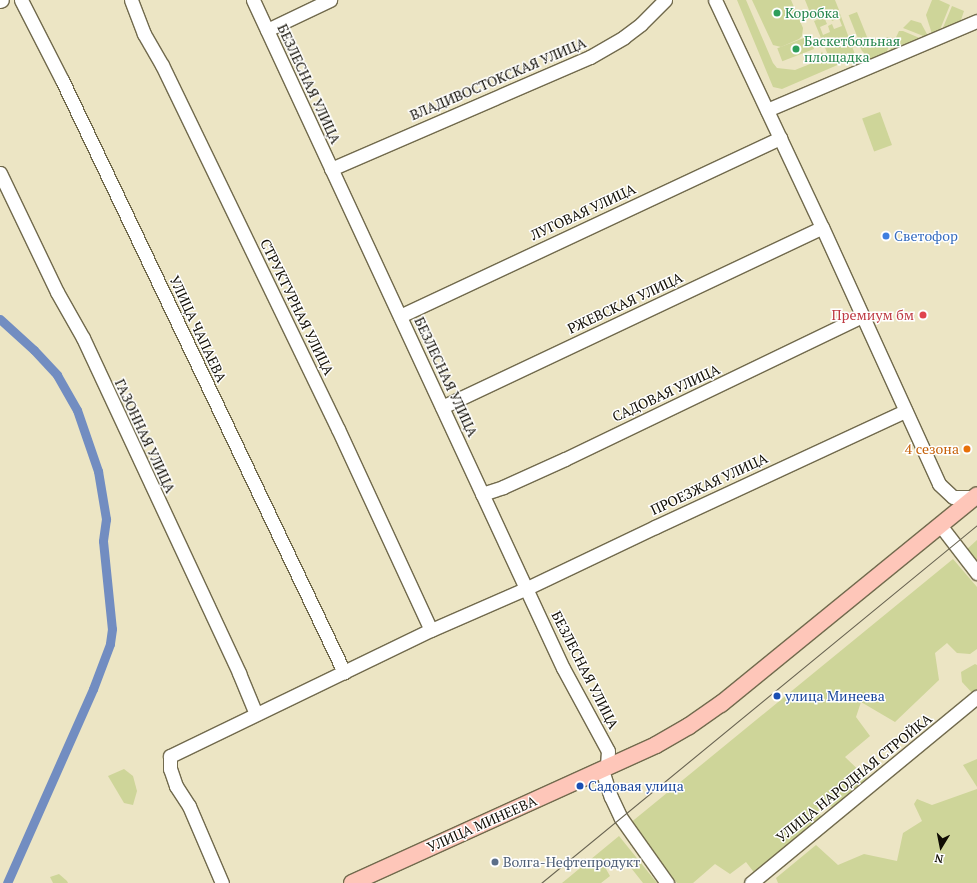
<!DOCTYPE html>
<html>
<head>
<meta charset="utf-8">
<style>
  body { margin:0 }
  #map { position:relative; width:977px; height:883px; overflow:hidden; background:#ece5c4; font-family:"PT Serif",serif }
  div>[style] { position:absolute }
  .green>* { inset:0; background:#ced599; transform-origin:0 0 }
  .canal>* { height:9px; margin:-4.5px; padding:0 4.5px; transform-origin:4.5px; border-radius:4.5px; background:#728dc1 }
  .roads { filter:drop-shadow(1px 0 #716a4d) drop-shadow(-1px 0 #716a4d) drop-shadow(0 1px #716a4d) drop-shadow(0 -1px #716a4d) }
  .minor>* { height:13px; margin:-6.5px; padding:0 6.5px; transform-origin:6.5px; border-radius:6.5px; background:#fff }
  .major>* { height:16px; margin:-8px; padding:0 8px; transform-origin:8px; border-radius:8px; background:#fec6b9 }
  .tram>* { height:1px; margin:-0.5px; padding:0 0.5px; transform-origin:0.5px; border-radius:0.5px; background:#696452 }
  .dots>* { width:11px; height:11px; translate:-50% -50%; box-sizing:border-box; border:2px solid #fff; border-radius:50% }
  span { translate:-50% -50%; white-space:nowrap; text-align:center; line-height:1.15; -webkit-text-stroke:3px #fff; paint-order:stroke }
  .leisure-label { font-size:14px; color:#27864d }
  .left { translate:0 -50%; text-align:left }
  .street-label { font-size:14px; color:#0f0c03 }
  .shop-label { font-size:14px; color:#366cbe }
  .health-label { font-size:14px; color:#be3a42 }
  .right { translate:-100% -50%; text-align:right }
  .food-label { font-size:14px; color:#c56008 }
  .transit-label { font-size:14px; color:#164399 }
  .service-label { font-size:14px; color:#4e5e75 }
  .north { position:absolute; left:921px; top:827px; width:40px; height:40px; -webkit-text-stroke:3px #fff; paint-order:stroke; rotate:190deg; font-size:11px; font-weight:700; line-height:16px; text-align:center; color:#0f0c03 }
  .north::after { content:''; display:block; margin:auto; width:14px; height:18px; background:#0f0c03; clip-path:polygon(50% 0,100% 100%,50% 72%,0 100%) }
</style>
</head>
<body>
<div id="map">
  <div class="green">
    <i style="clip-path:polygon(737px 0,746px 0,773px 63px,777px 68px,795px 70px,810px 64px,822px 52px,825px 56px,828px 55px,814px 21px,824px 17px,827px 24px,820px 27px,823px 35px,830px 32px,828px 26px,832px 24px,834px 29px,842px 26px,839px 18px,832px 21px,830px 15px,839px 11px,856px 57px,782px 89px,773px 87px)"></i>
    <i style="clip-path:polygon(752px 0,791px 0,803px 28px,802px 36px,799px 39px,781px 47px,773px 45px)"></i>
    <i style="clip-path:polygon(805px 0,835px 0,839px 10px,813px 20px)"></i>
    <i style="clip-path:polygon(932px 0,939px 0,950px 5px,939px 32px,932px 34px,926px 15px)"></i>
    <i style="clip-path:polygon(952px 6px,964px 11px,960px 23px,942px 30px)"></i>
    <i style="left:857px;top:12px;width:29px;height:9px;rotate:68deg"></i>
    <i style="clip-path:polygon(911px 20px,921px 23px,928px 36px,926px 37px,903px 28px)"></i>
    <i style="clip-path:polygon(899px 31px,903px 31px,922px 39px,889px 52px)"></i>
    <i style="left:809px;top:36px;width:14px;height:34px;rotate:69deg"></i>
    <i style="clip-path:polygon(887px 37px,890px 37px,891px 40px,886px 54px,870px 59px,862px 51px,860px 47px)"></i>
    <i style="left:880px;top:112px;width:35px;height:19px;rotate:70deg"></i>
    <i style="clip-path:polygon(977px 540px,977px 567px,966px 550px)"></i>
    <i style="clip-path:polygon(953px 559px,977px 587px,977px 649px,970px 654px,957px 653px,947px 643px,935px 653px,939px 680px,895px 722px,861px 702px,856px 717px,870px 736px,845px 757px,869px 780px,838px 809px,816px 801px,822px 820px,756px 875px,746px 862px,730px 874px,715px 864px,693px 883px,677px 883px,629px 824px)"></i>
    <i style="clip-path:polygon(975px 664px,977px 665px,977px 693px,974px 695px,962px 682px,961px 672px)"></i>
    <i style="clip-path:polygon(977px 759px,977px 787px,963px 765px)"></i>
    <i style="clip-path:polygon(124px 769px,133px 776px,137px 791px,133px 805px,124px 803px,108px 776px)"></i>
    <i style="clip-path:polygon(977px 789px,977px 883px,778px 883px,776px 878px,816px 845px,838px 865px,864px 854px,897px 861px,903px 833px,922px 821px,914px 804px,917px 799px,932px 805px)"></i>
    <i style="clip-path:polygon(619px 836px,657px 883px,643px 883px,624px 859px,606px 869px,610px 876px,601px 883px,562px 883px)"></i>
    <i style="clip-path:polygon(59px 874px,67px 881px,68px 883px,53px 883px,50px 877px)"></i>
  </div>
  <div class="canal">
    <i style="left:0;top:319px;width:46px;rotate:42.4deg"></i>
    <i style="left:34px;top:350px;width:34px;rotate:47deg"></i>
    <i style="left:57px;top:375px;width:40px;rotate:60.3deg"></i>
    <i style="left:77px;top:410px;width:65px;rotate:71deg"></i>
    <i style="left:98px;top:471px;width:49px;rotate:80.5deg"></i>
    <i style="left:106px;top:519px;width:22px;rotate:98deg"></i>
    <i style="left:103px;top:541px;width:88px;rotate:84.2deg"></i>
    <i style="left:112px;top:629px;width:15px;rotate:98deg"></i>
    <i style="left:110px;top:644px;width:48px;rotate:110.7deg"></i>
    <i style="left:93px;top:689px;width:212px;rotate:113.9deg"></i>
  </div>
  <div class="roads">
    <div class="minor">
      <i style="left:21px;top:0;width:90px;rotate:62.9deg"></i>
      <i style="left:62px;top:80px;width:656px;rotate:64.53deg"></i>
      <i style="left:131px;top:0;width:36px;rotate:69deg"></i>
      <i style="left:144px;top:34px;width:36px;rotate:60deg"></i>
      <i style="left:162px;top:65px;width:404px;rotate:64.2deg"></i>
      <i style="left:338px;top:429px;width:221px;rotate:65.2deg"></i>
      <i style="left:253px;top:0;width:736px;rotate:65.11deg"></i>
      <i style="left:563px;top:668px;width:94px;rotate:61.5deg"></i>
      <i style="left:608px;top:751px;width:16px;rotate:94deg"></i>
      <i style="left:715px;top:0;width:251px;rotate:64.8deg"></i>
      <i style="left:822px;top:227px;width:282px;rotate:65.5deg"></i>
      <i style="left:939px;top:484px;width:19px;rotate:43deg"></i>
      <i style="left:953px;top:497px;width:22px"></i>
      <i style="left:0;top:1px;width:2px;rotate:-27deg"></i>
      <i style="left:267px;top:30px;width:70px;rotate:-25.5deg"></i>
      <i style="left:767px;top:110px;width:228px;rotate:-23deg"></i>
      <i style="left:331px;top:169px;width:282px;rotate:-23.4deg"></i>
      <i style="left:590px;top:57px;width:39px;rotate:-30deg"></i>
      <i style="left:624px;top:37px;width:21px;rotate:-37deg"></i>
      <i style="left:641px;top:24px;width:34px;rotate:-45deg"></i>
      <i style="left:0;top:173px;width:132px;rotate:64.4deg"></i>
      <i style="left:57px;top:292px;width:53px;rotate:60.5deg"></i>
      <i style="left:83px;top:338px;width:370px;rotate:65deg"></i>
      <i style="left:239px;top:673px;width:44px;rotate:67.5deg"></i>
      <i style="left:400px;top:316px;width:420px;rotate:-25.1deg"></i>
      <i style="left:442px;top:407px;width:420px;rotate:-25.3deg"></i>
      <i style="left:482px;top:494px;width:22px;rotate:-18deg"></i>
      <i style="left:503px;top:487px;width:68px;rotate:-24.3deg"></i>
      <i style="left:565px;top:459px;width:330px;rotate:-25.7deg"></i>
      <i style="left:940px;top:525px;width:61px;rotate:52.4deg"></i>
      <i style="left:602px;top:770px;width:28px;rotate:72deg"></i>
      <i style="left:611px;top:797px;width:23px;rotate:65deg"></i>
      <i style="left:621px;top:818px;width:80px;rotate:54.7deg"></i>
      <i style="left:222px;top:883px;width:84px;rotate:-113.2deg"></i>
      <i style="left:189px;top:806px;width:24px;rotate:-123deg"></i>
      <i style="left:176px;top:786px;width:18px;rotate:-109deg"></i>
      <i style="left:170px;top:769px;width:13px;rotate:-90deg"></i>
      <i style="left:170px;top:756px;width:290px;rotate:-25.8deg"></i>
      <i style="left:431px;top:630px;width:105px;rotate:-23.6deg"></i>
      <i style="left:527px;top:588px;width:142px;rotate:-25.5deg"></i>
      <i style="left:655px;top:527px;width:276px;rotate:-24.9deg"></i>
      <i style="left:751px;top:883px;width:293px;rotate:-39.5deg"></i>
    </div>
    <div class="major">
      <i style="left:352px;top:883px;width:334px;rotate:-24.4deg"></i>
      <i style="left:656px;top:745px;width:38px;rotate:-30deg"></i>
      <i style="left:689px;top:726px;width:39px;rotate:-35deg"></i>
      <i style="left:721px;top:704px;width:330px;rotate:-39.2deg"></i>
    </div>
  </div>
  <div class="tram">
    <i style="left:541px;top:883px;width:564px;rotate:-39.39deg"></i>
  </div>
  <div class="dots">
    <i style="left:777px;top:13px;background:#2e9e5b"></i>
    <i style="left:796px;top:49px;background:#2e9e5b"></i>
    <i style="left:886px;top:236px;background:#3f7fe0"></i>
    <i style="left:923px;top:315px;background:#e0444e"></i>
    <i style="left:967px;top:449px;background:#e8710a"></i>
    <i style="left:777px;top:696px;background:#1a4fb4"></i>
    <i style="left:580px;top:786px;background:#1a4fb4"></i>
    <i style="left:495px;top:862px;background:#5c6f8a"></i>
  </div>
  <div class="leisure-label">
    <span class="left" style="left:785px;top:13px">Коробка</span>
    <span class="left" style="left:804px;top:49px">Баскетбольная<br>площадка</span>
  </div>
  <div class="street-label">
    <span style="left:498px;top:79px;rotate:-23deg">ВЛАДИВОСТОКСКАЯ УЛИЦА</span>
    <span style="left:309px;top:84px;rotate:65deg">БЕЗЛЕСНАЯ УЛИЦА</span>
    <span style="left:583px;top:212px;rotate:-25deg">ЛУГОВАЯ УЛИЦА</span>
    <span style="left:625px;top:303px;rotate:-25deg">РЖЕВСКАЯ УЛИЦА</span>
    <span style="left:297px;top:307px;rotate:64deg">СТРУКТУРНАЯ УЛИЦА</span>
    <span style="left:198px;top:329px;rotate:65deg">УЛИЦА ЧАПАЕВА</span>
    <span style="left:446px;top:377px;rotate:65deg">БЕЗЛЕСНАЯ УЛИЦА</span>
    <span style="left:666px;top:393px;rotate:-25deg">САДОВАЯ УЛИЦА</span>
    <span style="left:145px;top:436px;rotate:65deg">ГАЗОННАЯ УЛИЦА</span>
    <span style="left:709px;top:484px;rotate:-25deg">ПРОЕЗЖАЯ УЛИЦА</span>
    <span style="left:585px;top:670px;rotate:63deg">БЕЗЛЕСНАЯ УЛИЦА</span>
    <span style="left:854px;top:778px;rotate:-39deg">УЛИЦА НАРОДНАЯ СТРОЙКА</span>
    <span style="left:482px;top:824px;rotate:-24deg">УЛИЦА МИНЕЕВА</span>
  </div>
  <div class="shop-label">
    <span class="left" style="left:894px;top:236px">Светофор</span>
  </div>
  <div class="health-label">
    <span class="right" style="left:914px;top:315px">Премиум бм</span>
  </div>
  <div class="food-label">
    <span class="right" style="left:959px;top:449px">4 сезона</span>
  </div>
  <div class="transit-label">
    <span class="left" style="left:785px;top:696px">улица Минеева</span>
    <span class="left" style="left:588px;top:786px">Садовая улица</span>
  </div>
  <div class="service-label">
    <span class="left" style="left:503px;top:862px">Волга-Нефтепродукт</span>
  </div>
  <div class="north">N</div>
</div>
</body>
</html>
